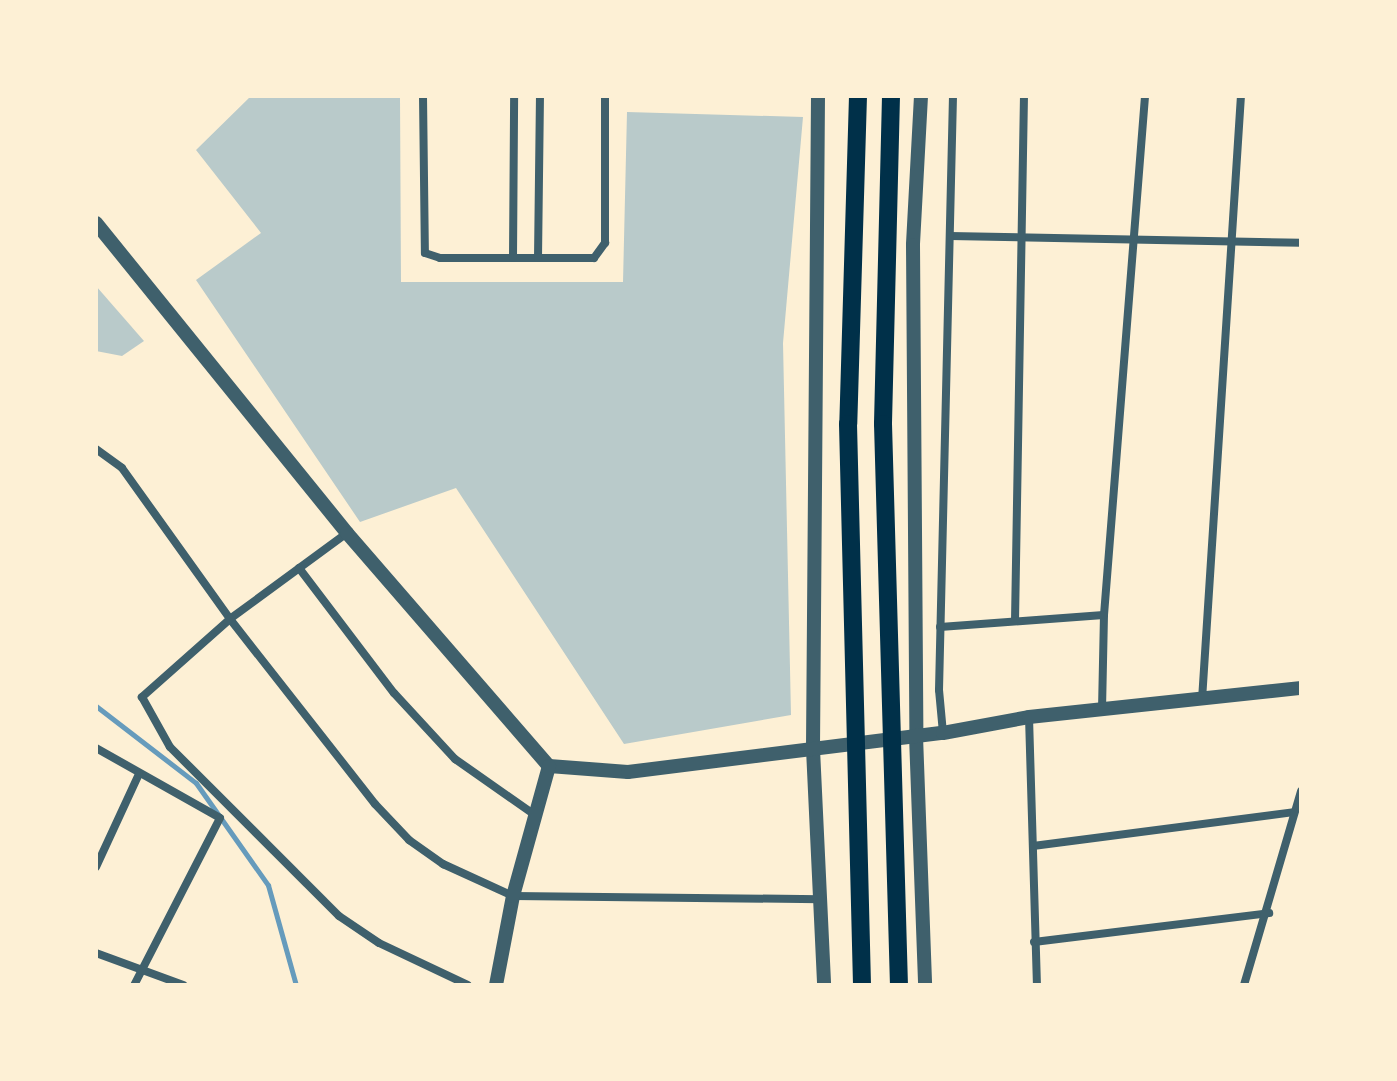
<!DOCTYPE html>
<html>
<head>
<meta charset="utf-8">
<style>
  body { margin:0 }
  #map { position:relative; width:1397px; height:1081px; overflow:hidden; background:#fdf0d5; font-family:Signika,sans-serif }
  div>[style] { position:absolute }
  .green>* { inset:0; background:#b9caca }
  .stream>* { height:5px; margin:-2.5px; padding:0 2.5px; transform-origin:2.5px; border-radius:2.5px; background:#669bbc }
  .minor>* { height:8px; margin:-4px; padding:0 4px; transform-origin:4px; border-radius:4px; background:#3f606c }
  .tertiary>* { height:14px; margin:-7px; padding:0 7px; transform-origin:7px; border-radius:7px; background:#3f606c }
  .trunk>* { height:18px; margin:-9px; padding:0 9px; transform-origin:9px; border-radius:9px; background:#003049 }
  span { translate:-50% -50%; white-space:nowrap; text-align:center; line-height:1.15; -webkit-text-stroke:6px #fdf0d5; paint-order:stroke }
  .frame { position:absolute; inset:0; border:98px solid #fdf0d5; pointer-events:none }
</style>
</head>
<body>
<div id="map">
  <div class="green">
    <i style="clip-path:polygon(251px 96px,400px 96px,401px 282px,623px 282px,627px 112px,803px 117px,783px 343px,791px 715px,624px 744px,456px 488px,360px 522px,196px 280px,261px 233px,196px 150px)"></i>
    <i style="clip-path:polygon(96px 286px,144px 341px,122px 356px,96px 351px)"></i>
  </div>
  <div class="stream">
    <i style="left:96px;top:706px;width:126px;rotate:37.6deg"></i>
    <i style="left:196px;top:783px;width:125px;rotate:54.8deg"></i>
    <i style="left:268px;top:885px;width:104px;rotate:74.4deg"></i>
  </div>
  <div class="minor">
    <i style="left:423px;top:96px;width:157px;rotate:89.3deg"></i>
    <i style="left:425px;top:253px;width:16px;rotate:18deg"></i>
    <i style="left:440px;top:258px;width:154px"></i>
    <i style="left:594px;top:258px;width:19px;rotate:-54deg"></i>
    <i style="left:605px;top:243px;width:147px;rotate:-90deg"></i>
    <i style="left:950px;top:236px;width:351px;rotate:1.1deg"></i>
    <i style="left:513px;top:258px;width:162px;rotate:-89.6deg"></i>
    <i style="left:538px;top:258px;width:162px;rotate:-89.3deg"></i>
    <i style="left:96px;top:449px;width:32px;rotate:36deg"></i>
    <i style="left:122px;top:468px;width:186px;rotate:54.4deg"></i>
    <i style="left:230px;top:619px;width:235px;rotate:51.9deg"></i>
    <i style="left:375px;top:804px;width:50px;rotate:46.6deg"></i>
    <i style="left:409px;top:840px;width:42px;rotate:35.2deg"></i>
    <i style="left:443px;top:864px;width:77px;rotate:24.6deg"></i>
    <i style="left:513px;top:896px;width:308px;rotate:0.6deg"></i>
    <i style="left:347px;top:533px;width:145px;rotate:143.7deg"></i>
    <i style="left:230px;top:619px;width:118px;rotate:138.4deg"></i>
    <i style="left:142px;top:697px;width:57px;rotate:60.8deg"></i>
    <i style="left:170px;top:747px;width:239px;rotate:45deg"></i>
    <i style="left:339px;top:916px;width:48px;rotate:34deg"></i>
    <i style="left:379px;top:943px;width:98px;rotate:25.3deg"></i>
    <i style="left:299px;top:568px;width:157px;rotate:52.8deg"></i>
    <i style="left:394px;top:693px;width:90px;rotate:47.3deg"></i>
    <i style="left:455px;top:759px;width:98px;rotate:35deg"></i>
    <i style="left:1015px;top:621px;width:525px;rotate:-89.02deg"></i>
    <i style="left:940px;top:627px;width:164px;rotate:-4.2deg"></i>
    <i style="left:1202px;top:700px;width:605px;rotate:-86.31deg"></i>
    <i style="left:1102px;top:710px;width:95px;rotate:-88.8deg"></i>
    <i style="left:1104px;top:615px;width:521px;rotate:-85.48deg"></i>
    <i style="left:1029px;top:717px;width:268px;rotate:88.3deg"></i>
    <i style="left:943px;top:733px;width:43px;rotate:-95.3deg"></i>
    <i style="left:939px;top:690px;width:594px;rotate:-88.65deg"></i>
    <i style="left:96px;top:748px;width:142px;rotate:29.4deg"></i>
    <i style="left:220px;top:818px;width:188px;rotate:117.2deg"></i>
    <i style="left:1033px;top:846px;width:263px;rotate:-7.4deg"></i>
    <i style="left:96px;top:867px;width:102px;rotate:-65.2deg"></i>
    <i style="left:1034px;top:942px;width:237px;rotate:-7deg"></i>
    <i style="left:96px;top:953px;width:93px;rotate:20.2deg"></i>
    <i style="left:1244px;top:985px;width:202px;rotate:-73.6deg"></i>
  </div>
  <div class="tertiary">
    <i style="left:818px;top:96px;width:653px;rotate:90.44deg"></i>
    <i style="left:813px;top:749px;width:236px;rotate:87.3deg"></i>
    <i style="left:921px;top:96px;width:149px;rotate:93.1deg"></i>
    <i style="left:913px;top:245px;width:491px;rotate:89.6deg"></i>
    <i style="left:916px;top:736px;width:249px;rotate:87.9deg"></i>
    <i style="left:96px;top:223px;width:399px;rotate:51deg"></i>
    <i style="left:347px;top:533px;width:308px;rotate:49.1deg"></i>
    <i style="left:549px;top:766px;width:79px;rotate:4.3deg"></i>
    <i style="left:628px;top:772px;width:317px;rotate:-7.1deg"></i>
    <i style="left:943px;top:733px;width:87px;rotate:-10.5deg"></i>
    <i style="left:1029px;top:717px;width:274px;rotate:-6.1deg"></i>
    <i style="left:496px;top:985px;width:91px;rotate:-79.2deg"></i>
    <i style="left:513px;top:896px;width:135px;rotate:-74.5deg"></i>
  </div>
  <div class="trunk">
    <i style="left:858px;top:96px;width:328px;rotate:91.7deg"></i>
    <i style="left:848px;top:424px;width:561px;rotate:88.57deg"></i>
    <i style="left:891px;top:96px;width:328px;rotate:91.4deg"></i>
    <i style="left:883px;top:424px;width:561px;rotate:88.37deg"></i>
  </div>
  <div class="frame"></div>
</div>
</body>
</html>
